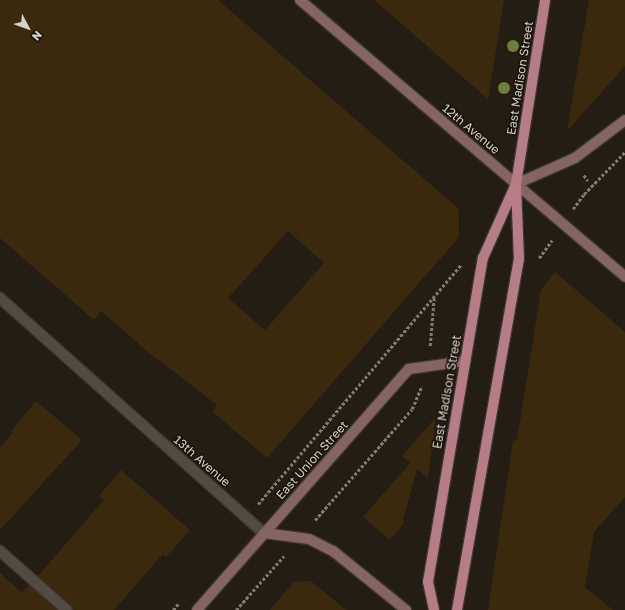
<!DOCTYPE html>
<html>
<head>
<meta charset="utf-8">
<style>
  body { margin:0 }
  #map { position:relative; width:625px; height:610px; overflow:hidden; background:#231d13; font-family:"Golos Text",sans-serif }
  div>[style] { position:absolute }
  .building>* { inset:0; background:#3b290e }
  .path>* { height:2.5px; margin-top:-1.25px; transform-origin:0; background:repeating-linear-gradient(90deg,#807b73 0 3px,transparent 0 5px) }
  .roads { filter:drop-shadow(1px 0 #3d3732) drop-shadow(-1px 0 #3d3732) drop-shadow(0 1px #3d3732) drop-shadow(0 -1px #3d3732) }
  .lane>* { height:10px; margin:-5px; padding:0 5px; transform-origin:5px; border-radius:5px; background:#534b41 }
  .street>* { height:10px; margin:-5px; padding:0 5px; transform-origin:5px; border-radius:5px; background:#534b41 }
  .secondary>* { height:10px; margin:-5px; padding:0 5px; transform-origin:5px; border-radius:5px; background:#856464 }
  .primary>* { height:10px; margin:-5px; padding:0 5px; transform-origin:5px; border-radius:5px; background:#b77d87 }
  .trees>* { width:12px; height:12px; margin:-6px; border-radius:50%; background:#6d7f3a }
  span { translate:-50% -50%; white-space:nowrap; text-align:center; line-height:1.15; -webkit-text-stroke:3px #1a130a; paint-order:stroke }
  .street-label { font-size:12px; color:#d6d1cb }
  .north { position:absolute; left:8px; top:8px; width:40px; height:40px; -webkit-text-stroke:3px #1a130a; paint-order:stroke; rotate:131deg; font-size:11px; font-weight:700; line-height:16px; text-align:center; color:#d6d1cb }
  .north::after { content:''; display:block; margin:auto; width:14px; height:18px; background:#d6d1cb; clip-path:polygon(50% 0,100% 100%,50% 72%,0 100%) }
</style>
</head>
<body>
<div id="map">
  <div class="building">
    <i style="clip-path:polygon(evenodd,0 0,218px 0,459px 209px,459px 237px,267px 458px,213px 412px,217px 405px,148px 352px,101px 311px,94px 320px,0 238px,0 0,288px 231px,324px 263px,265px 330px,228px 298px,288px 231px)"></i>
    <i style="clip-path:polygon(374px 0,504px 0,488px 99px)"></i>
    <i style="clip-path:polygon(589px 0,625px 0,625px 66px,567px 131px)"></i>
    <i style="clip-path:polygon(555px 272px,625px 332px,625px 497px,594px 532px,585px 587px,613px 610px,488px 610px,513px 441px,517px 440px,541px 290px)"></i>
    <i style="clip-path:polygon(36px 401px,82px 440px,0 530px,0 448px,13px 433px,11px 431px)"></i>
    <i style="clip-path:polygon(436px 417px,428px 478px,417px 469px,403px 520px,405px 522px,390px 540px,363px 517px,410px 463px,402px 456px)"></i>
    <i style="clip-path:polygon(121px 470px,190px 530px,166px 557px,163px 554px,114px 610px,73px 610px,71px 605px,38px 576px,104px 500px,99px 496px)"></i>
    <i style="clip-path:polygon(0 573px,22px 593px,29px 585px,57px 610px,0 610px)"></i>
    <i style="clip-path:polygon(311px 581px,346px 610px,270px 610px,294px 582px)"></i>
  </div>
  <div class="path">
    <i style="left:584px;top:175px;width:7px;rotate:56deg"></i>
    <i style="left:573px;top:209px;width:19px;rotate:-54deg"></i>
    <i style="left:584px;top:194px;width:59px;rotate:-45.7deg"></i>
    <i style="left:539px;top:258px;width:22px;rotate:-54deg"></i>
    <i style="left:430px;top:346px;width:49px;rotate:-85.3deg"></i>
    <i style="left:258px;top:504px;width:314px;rotate:-49.7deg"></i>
    <i style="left:315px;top:520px;width:147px;rotate:-48.9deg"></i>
    <i style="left:412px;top:409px;width:25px;rotate:-67deg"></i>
    <i style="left:173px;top:610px;width:8px;rotate:-50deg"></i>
    <i style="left:236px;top:610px;width:72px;rotate:-48.4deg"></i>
  </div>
  <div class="roads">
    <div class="lane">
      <i style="left:0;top:551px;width:89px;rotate:41.4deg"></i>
    </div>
    <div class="street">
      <i style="left:0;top:298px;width:353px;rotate:41.7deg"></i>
    </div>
    <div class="secondary">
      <i style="left:300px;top:0;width:427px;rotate:40.4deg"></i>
      <i style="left:516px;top:184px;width:64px;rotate:-23.8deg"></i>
      <i style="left:575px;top:158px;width:63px;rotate:-37.2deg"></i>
      <i style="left:264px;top:533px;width:45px;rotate:7.6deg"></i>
      <i style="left:309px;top:539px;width:27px;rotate:27deg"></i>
      <i style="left:333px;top:551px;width:94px;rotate:38.9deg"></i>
      <i style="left:197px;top:610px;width:321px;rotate:-48.7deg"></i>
      <i style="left:409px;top:369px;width:57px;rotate:-8.1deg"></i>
    </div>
    <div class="primary">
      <i style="left:434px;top:610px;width:29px;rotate:-102deg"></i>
      <i style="left:428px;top:582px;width:329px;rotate:-80.4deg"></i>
      <i style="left:483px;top:258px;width:79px;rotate:-66deg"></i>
      <i style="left:457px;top:610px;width:355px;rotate:-80deg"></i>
      <i style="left:519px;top:260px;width:76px;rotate:-92.3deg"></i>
      <i style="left:516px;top:184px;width:186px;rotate:-81deg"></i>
    </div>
  </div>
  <div class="trees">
    <i style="left:513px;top:46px"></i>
    <i style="left:504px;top:88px"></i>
  </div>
  <div class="street-label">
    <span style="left:520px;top:78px;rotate:-81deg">East Madison Street</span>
    <span style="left:471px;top:129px;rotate:40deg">12th Avenue</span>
    <span style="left:447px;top:392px;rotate:-80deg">East Madison Street</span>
    <span style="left:312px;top:460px;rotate:-48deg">East Union Street</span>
    <span style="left:202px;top:461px;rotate:41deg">13th Avenue</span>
  </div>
  <div class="north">N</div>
</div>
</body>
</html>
